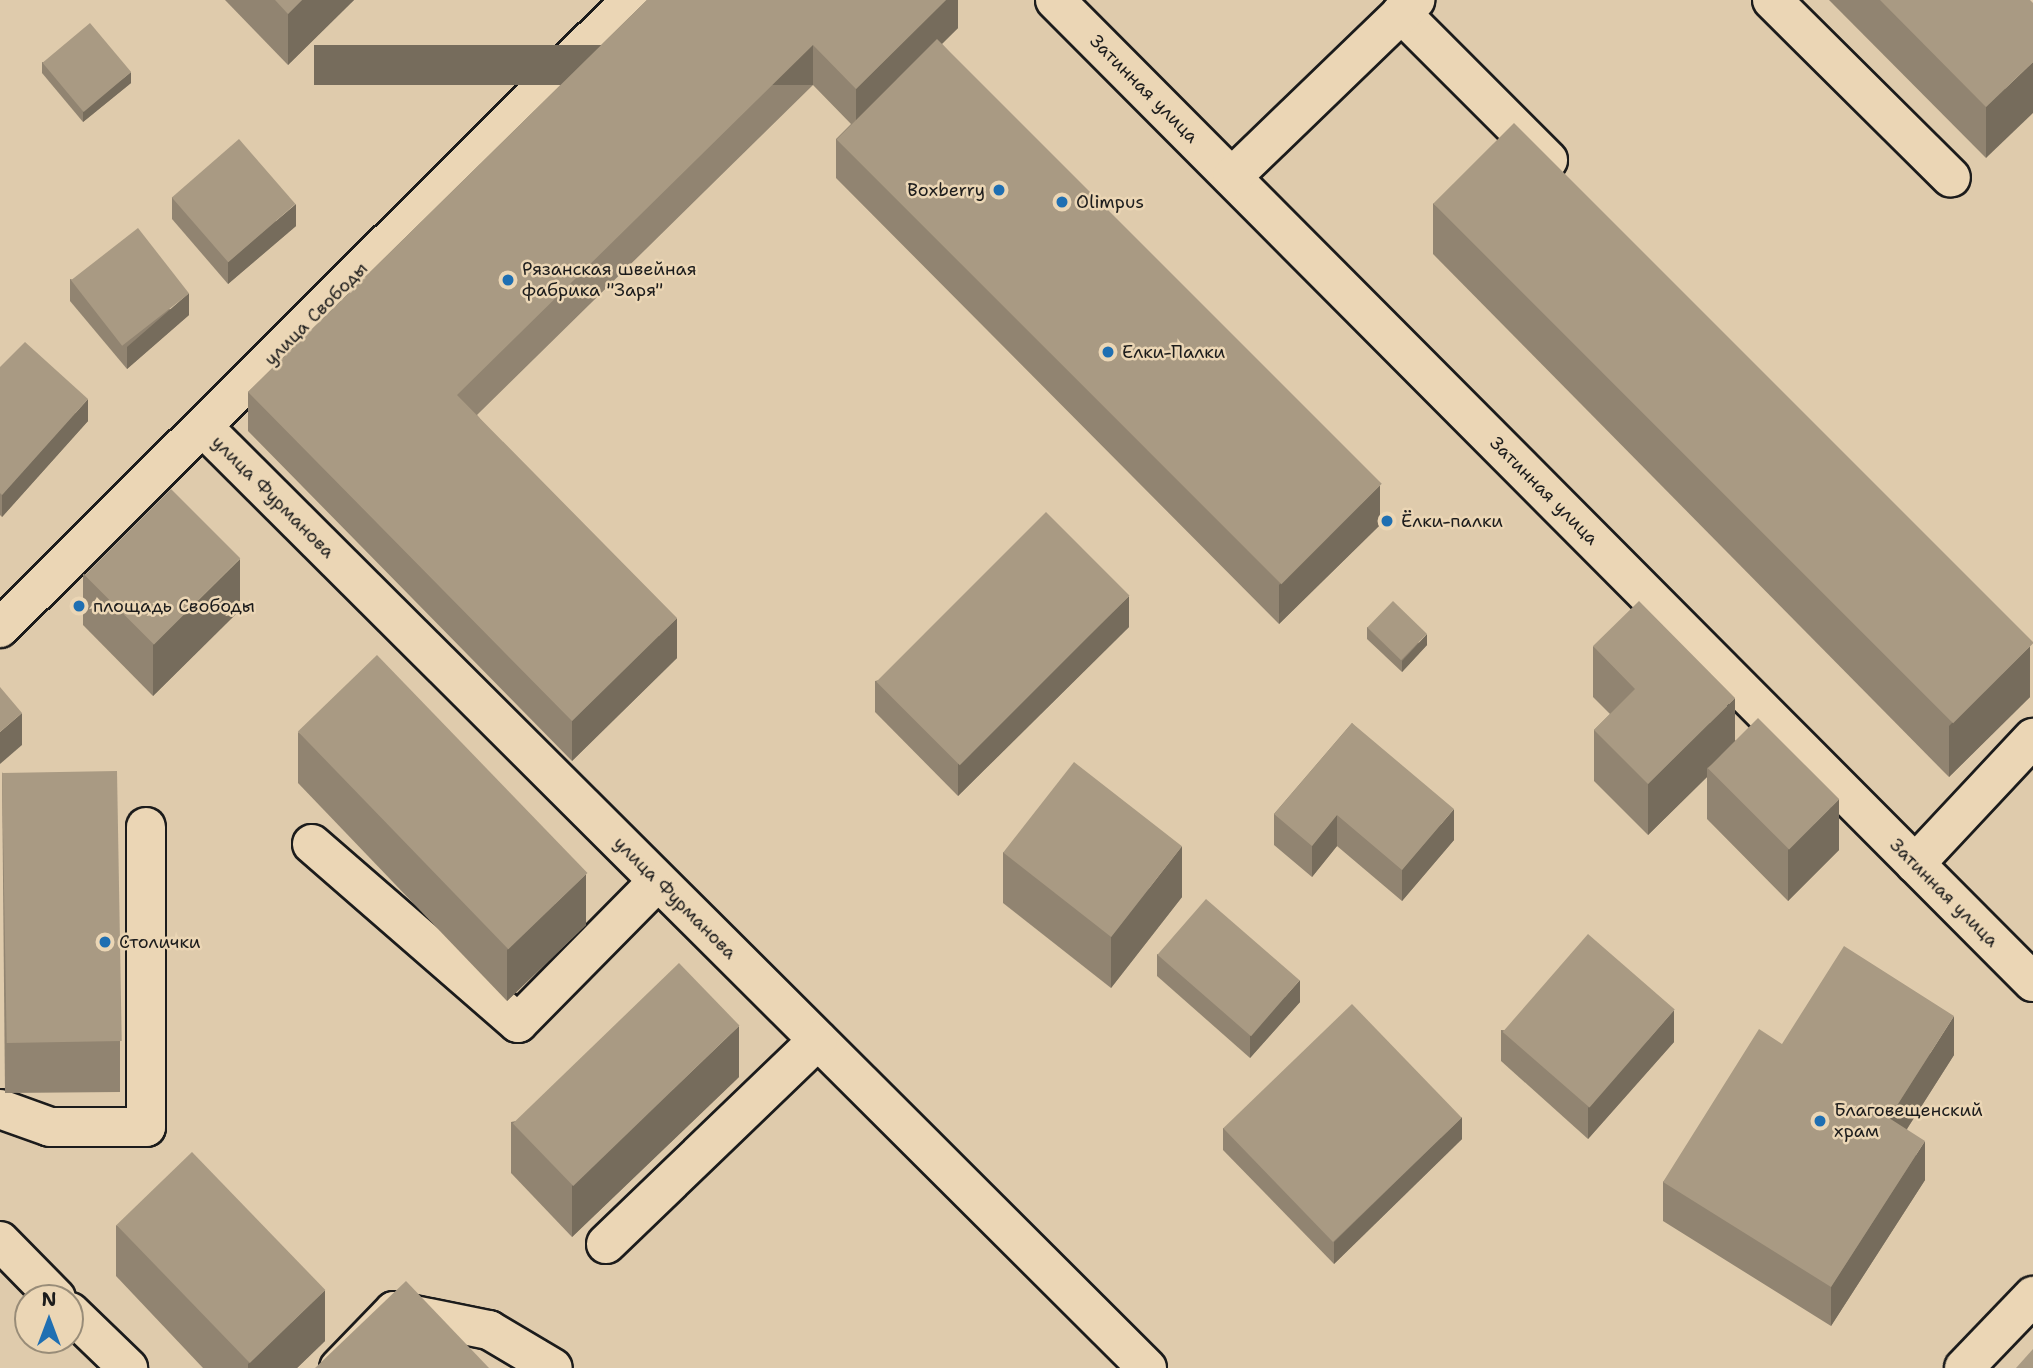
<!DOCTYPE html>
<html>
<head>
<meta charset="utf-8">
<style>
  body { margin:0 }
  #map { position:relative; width:2033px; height:1368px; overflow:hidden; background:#dfcbac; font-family:"Shantell Sans",sans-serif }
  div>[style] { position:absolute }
  .roads { filter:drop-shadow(2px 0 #1c1c1c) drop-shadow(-2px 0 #1c1c1c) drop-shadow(0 2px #1c1c1c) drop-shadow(0 -2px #1c1c1c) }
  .minor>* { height:38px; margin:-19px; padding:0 19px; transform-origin:19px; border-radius:19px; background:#ebd6b5 }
  .major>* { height:38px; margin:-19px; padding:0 19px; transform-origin:19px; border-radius:19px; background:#ebd6b5 }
  .wall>* { inset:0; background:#918471 }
  .shaded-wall>* { inset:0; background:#766c5c; transform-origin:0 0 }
  .building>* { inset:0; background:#a99a83; transform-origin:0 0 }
  .dots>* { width:19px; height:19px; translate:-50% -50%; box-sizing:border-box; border:4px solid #ebd6b5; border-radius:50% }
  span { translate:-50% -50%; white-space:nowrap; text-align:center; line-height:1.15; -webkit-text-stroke:5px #ebd6b5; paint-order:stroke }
  .street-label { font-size:18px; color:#1c1c1c }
  .poi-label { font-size:18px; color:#1c1c1c }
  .right { translate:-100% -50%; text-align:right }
  .left { translate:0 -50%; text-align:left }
  .north { position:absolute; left:14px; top:1284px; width:70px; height:70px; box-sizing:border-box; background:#ebd6b5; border:2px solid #988c78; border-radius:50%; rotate:0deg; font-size:19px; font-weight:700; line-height:28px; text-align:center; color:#1c1c1c }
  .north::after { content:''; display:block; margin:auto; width:24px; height:32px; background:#1f6fb2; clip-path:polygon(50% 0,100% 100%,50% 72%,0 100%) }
</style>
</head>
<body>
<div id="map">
  <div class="roads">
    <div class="minor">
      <i style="left:1055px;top:0;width:1386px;rotate:45.12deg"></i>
      <i style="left:1772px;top:0;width:252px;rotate:44.8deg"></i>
      <i style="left:1401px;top:13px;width:208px;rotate:45deg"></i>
      <i style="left:1232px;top:177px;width:255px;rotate:-44deg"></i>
      <i style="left:203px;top:427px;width:1333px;rotate:44.91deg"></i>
      <i style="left:0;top:628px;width:890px;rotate:-44.86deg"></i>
      <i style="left:312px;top:844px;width:273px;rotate:41deg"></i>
      <i style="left:518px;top:1023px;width:199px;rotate:-45.4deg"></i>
      <i style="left:1915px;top:864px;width:173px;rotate:-46.9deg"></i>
      <i style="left:0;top:1109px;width:53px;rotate:19.8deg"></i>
      <i style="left:50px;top:1127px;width:96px"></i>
      <i style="left:146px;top:1127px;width:300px;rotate:-90deg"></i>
      <i style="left:606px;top:1244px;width:294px;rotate:-43.9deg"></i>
      <i style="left:339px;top:1368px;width:79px;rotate:-46deg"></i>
      <i style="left:394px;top:1311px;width:97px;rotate:11.3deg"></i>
      <i style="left:489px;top:1330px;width:74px;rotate:30.7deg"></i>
      <i style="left:1964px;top:1368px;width:100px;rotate:-46.2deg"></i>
    </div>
    <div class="major">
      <i style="left:0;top:1241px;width:80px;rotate:45.5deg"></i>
      <i style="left:70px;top:1312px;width:81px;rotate:44deg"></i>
    </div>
  </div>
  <div class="wall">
    <i style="clip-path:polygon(225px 0,354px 0,288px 65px)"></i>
    <i style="clip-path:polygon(647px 0,958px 0,958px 28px,942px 44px,1380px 525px,1279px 624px,836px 178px,836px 139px,851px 124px,813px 85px,477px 415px,677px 658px,572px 761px,248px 431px,248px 392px)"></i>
    <i style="clip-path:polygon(1829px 0,2030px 0,1986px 158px)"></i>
    <i style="clip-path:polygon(42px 62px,131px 83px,83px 122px,42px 73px)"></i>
    <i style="clip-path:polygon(172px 197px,296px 226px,228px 284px,172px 219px)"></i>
    <i style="clip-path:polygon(1433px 203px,2030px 697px,1949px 777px,1433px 254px)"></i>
    <i style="clip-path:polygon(70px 279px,189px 315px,127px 369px,70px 301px)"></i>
    <i style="clip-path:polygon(0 367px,88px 421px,2px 517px,0 515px)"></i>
    <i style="clip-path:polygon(83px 574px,240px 610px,153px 696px,83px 625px)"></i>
    <i style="clip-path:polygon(1129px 627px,958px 796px,875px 712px,875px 681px)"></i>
    <i style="clip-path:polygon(1367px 627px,1427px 645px,1402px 672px,1367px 639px)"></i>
    <i style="clip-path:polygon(1593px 646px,1735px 740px,1839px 850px,1788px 901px,1707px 819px,1707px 777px,1648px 835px,1594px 781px,1594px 730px,1610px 714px,1593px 697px)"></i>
    <i style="clip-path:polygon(1352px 723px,1454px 840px,1402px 901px,1337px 846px,1312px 877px,1274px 845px,1274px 814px)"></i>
    <i style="clip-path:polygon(298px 732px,586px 925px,507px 1001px,298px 783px)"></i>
    <i style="clip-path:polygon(2px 772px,120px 1041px,120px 1092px,5px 1093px)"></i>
    <i style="clip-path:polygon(1003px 852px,1182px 897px,1111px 988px,1003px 903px)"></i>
    <i style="clip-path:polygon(1157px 954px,1300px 1002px,1250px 1058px,1157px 976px)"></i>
    <i style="clip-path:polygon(1501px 1030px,1674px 1042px,1588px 1139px,1501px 1061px)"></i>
    <i style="clip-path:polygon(1782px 1044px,1954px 1055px,1907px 1129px,1925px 1180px,1831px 1326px,1663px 1221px,1663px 1182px)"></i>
    <i style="clip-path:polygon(739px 1077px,572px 1237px,511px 1173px,511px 1122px)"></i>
    <i style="clip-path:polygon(1223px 1128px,1462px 1139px,1334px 1264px,1223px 1150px)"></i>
    <i style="clip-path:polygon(116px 1225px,325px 1341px,297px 1368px,203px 1368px,116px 1276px)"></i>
  </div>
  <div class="shaded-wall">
    <i style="clip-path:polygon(302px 0,354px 0,288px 65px,288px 14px)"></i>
    <i style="clip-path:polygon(946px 0,958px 0,958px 28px,856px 128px,856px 89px)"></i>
    <i style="left:813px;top:45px;width:40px;height:499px;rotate:90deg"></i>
    <i style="clip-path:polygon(2033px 62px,2033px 113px,1986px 158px,1986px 107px)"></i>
    <i style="clip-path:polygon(131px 72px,131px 83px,83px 122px,83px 111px)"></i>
    <i style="clip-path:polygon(296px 204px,296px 226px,228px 284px,228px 262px)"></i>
    <i style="clip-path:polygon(189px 293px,189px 315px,127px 369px,127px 347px)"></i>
    <i style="clip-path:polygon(88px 399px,88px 421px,2px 517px,2px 495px)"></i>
    <i style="clip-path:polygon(1380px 485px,1380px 525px,1279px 624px,1279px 585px)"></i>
    <i style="clip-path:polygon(240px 559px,240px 610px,153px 696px,153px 645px)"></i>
    <i style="clip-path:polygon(1129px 596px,1129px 627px,958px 796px,958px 764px)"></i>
    <i style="clip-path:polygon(677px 618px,677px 658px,572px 761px,572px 721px)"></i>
    <i style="clip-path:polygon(1427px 634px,1427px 645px,1402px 672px,1402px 661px)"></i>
    <i style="clip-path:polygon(2030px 646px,2030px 697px,1949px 777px,1949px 726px)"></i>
    <i style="clip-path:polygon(1735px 698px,1735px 749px,1707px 768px,1707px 777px,1648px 835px,1648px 784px)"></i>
    <i style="clip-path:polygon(22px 713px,22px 745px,0 764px,0 732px)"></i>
    <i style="clip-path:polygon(1839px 799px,1839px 850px,1788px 901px,1788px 850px)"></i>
    <i style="clip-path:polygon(1454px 809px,1454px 840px,1402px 901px,1402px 870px)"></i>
    <i style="clip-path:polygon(1337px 815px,1337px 846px,1312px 877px,1312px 846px)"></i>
    <i style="clip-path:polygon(1182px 846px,1182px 897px,1111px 988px,1111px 937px)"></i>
    <i style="clip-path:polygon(586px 874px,586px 925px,507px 1001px,507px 950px)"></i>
    <i style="clip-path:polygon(1300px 980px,1300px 1002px,1250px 1058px,1250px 1036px)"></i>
    <i style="clip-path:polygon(1674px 1010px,1674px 1042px,1588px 1139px,1588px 1108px)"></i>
    <i style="clip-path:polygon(1954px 1016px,1954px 1055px,1889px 1157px,1889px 1118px)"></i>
    <i style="clip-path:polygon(739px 1026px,739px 1077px,572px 1237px,572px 1186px)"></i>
    <i style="clip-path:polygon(1462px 1117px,1462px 1139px,1334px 1264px,1334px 1242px)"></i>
    <i style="clip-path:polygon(1925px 1141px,1925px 1180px,1831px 1326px,1831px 1287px)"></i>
    <i style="clip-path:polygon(325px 1290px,325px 1341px,297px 1368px,248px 1368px,248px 1364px)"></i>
  </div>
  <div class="building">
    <i style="clip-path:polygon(275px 0,302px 0,288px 14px)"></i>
    <i style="clip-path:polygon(647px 0,946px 0,856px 89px,813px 45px,457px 395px,677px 618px,572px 721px,248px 392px)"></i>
    <i style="clip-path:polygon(1880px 0,2030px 0,2033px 3px,2033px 62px,1986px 107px)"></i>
    <i style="left:90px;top:23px;width:64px;height:62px;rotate:50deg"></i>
    <i style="left:937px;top:39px;width:629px;height:142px;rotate:45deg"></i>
    <i style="left:1514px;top:123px;width:735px;height:114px;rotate:45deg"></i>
    <i style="left:239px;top:139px;width:86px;height:89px;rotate:49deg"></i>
    <i style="left:138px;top:228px;width:83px;height:85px;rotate:52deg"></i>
    <i style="clip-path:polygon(25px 342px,88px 399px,2px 495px,0 493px,0 367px)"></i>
    <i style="left:171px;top:489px;width:98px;height:122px;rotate:45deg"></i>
    <i style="left:1046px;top:512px;width:118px;height:240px;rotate:45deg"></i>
    <i style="left:1393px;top:601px;width:47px;height:37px;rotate:44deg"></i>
    <i style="clip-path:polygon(1639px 601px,1735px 698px,1648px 784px,1594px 730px,1635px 689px,1593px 646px)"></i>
    <i style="left:377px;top:655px;width:303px;height:110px;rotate:46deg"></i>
    <i style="clip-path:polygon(0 687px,22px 713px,0 732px)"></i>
    <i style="left:1758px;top:718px;width:115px;height:71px;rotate:45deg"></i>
    <i style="clip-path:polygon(1352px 723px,1454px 809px,1402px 870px,1337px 815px,1312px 846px,1274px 814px)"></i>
    <i style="left:1074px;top:762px;width:137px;height:115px;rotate:38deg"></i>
    <i style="left:117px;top:771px;width:270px;height:115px;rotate:89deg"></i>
    <i style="left:1206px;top:899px;width:124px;height:74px;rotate:41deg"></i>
    <i style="left:1588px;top:934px;width:115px;height:130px;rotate:41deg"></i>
    <i style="clip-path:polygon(1844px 946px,1954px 1016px,1889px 1118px,1925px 1141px,1831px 1287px,1663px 1182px,1759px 1029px,1782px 1044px)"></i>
    <i style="left:679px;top:963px;width:87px;height:231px;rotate:46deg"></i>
    <i style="left:1352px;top:1004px;width:158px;height:179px;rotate:46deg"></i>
    <i style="left:192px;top:1152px;width:192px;height:105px;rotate:46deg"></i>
    <i style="clip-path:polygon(406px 1281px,489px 1368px,315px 1368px)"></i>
    <i style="clip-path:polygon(2033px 1349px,2033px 1368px,2016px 1368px)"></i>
  </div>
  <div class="dots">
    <i style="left:999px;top:190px;background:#1f6fb2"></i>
    <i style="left:1062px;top:202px;background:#1f6fb2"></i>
    <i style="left:508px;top:280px;background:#1f6fb2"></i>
    <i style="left:1108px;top:352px;background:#1f6fb2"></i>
    <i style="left:1387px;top:521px;background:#1f6fb2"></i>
    <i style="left:79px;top:606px;background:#1f6fb2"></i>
    <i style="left:105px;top:942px;background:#1f6fb2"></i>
    <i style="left:1820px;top:1121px;background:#1f6fb2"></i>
  </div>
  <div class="street-label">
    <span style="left:1144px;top:89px;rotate:45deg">Затинная улица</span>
    <span style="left:316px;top:314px;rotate:-45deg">улица Свободы</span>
    <span style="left:1544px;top:491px;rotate:45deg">Затинная улица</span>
    <span style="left:273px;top:497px;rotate:45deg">улица Фурманова</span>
    <span style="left:1944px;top:893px;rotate:45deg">Затинная улица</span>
    <span style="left:675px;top:898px;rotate:45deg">улица Фурманова</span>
  </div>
  <div class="poi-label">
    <span class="right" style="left:985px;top:190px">Boxberry</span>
    <span class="left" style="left:1076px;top:202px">Olimpus</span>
    <span class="left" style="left:522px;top:280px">Рязанская швейная<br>фабрика "Заря"</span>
    <span class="left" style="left:1122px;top:352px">Елки-Палки</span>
    <span class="left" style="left:1401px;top:521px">Ёлки-палки</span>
    <span class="left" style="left:93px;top:606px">площадь Свободы</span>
    <span class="left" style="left:119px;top:942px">Столички</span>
    <span class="left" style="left:1834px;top:1121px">Благовещенский<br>храм</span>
  </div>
  <div class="north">N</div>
</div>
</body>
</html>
